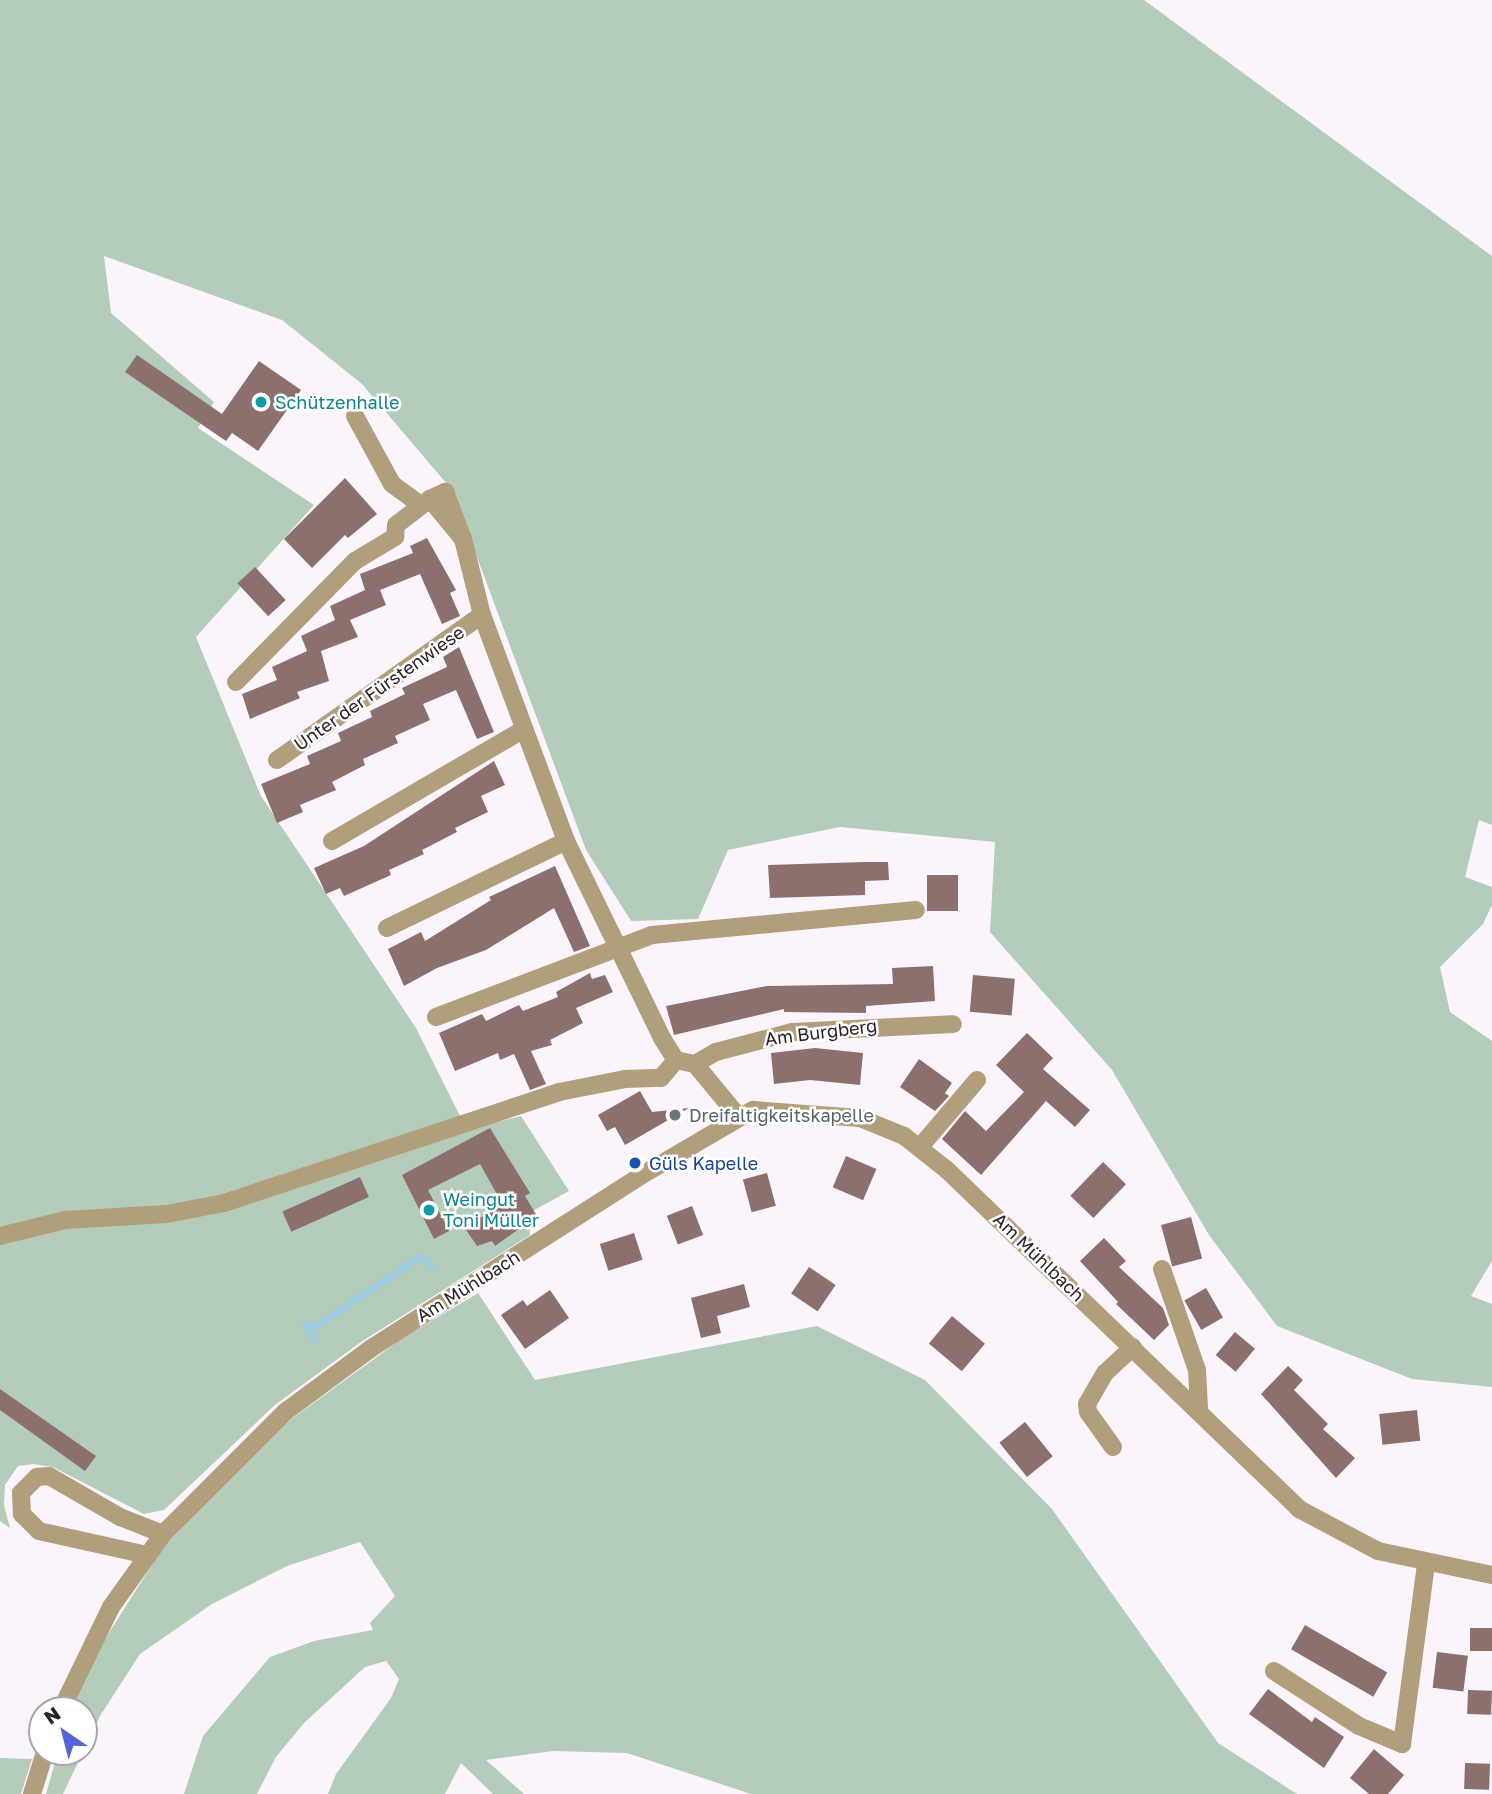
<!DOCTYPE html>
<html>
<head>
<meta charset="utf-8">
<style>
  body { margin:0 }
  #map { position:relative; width:1492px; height:1794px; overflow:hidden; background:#fcf4fc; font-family:"Golos Text",sans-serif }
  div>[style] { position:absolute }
  .green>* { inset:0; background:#b4cdbb }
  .stream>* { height:6px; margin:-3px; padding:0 3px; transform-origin:3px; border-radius:3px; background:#9dcde5 }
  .building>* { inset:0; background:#8c706e; transform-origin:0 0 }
  .minor>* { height:18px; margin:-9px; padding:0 9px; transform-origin:9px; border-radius:9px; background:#b19e7a }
  .dots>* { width:19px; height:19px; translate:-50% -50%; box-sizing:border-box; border:4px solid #fff; border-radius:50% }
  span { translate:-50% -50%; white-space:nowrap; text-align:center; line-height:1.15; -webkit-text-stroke:5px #fff; paint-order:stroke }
  .culture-label { font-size:18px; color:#0d838f }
  .left { translate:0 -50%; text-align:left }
  .street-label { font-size:18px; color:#282129 }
  .worship-label { font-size:18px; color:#5b616d }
  .transit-label { font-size:18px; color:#164399 }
  .north { position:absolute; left:28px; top:1696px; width:70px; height:70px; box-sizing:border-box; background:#fff; border:2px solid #a9a6a9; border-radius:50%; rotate:325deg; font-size:19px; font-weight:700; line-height:28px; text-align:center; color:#282129 }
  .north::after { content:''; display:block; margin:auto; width:24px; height:32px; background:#5564da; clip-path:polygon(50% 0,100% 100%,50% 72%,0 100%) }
</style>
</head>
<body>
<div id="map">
  <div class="green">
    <i style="clip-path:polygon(0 0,1144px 0,1492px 256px,1492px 825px,1479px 820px,1465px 877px,1492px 887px,1492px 905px,1483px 924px,1440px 967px,1450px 1012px,1492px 1041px,1492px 1261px,1471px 1296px,1492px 1304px,1492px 1387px,1412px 1379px,1277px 1326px,1209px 1235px,1112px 1070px,990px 932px,995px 842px,840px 827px,728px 850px,698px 919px,631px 921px,586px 850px,452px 490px,362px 384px,282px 320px,104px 256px,111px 313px,214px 402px,198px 428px,314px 505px,196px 637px,261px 796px,416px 1028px,467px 1130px,521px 1116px,569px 1191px,529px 1213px,530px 1235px,361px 1342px,275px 1405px,164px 1510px,144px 1514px,53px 1467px,33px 1464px,18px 1466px,5px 1485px,4px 1505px,10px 1528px,0 1521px)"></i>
    <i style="clip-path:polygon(478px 1293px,535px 1380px,817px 1326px,925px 1380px,1052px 1509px,1218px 1743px,1297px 1794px,751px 1794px,627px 1753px,553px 1751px,486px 1760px,524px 1794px,493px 1794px,461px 1763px,445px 1794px,328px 1794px,336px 1774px,391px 1698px,399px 1679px,386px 1661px,365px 1667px,304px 1723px,276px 1757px,257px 1794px,184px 1794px,203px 1736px,270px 1657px,314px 1641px,373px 1630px,370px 1623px,395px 1596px,360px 1542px,287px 1566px,212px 1604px,140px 1654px,100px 1716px,84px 1749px,84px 1710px,71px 1710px,79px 1680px,164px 1546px,271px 1434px,400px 1340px)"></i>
    <i style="clip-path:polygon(58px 1752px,83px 1752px,63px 1794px,46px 1794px)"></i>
    <i style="clip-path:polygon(0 1758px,32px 1759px,21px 1794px,0 1794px)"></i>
  </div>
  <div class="stream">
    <i style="left:315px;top:1340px;width:18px;rotate:-124deg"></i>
    <i style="left:305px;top:1325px;width:10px;rotate:11deg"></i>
    <i style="left:315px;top:1327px;width:128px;rotate:-33.6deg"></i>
    <i style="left:422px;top:1256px;width:16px;rotate:47deg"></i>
  </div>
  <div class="building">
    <i style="clip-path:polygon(137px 355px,222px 414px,259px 361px,301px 390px,258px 451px,232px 433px,226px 441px,125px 372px)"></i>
    <i style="clip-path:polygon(345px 478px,377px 514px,348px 538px,345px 535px,312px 568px,284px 539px)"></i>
    <i style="clip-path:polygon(427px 538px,456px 590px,450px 593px,460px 616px,442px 624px,420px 574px,380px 590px,386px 605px,350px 620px,358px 637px,321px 651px,329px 681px,297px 692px,300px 698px,250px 719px,242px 694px,277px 680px,272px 667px,307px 651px,301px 636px,335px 620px,330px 606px,365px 590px,360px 574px,413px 553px,410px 546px)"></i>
    <i style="left:255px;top:567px;width:45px;height:24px;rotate:47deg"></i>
    <i style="clip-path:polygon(459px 647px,494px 732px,477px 739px,456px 690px,423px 704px,430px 720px,395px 736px,398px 743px,363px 759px,365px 765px,332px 782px,336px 790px,300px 805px,303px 812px,277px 823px,261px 784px,310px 764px,307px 756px,341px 741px,338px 733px,372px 717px,370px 711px,405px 694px,402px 688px,447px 667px,443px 657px)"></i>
    <i style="clip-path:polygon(494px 761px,505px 785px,481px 796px,488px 812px,455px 828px,457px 832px,422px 850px,424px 854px,389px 870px,391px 875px,344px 896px,340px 888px,326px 894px,314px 868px,364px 846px)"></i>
    <i style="clip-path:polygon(864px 862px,888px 862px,889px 880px,865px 881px,865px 895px,770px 898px,768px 865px)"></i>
    <i style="clip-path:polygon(555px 866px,590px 946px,574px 952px,554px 908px,486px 950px,437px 968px,404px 986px,388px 949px,421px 932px,425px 941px,491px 900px,489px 897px)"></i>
    <i style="left:927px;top:875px;width:31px;height:36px"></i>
    <i style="clip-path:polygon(933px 966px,935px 1001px,866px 1006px,866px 1013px,784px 1012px,784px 1009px,674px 1035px,666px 1006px,767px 986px,893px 984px,892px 968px)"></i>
    <i style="clip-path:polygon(590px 973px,592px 979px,605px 975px,613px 992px,576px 1008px,583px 1023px,550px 1040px,552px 1045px,531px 1051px,546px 1084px,530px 1090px,514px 1054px,500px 1060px,498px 1053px,455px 1071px,439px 1033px,482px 1014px,486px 1021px,519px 1005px,523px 1011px,558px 997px,556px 992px)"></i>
    <i style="left:973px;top:975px;width:42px;height:37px;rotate:5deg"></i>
    <i style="clip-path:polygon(1027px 1033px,1053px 1058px,1043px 1069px,1090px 1110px,1075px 1127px,1046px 1101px,981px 1175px,942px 1139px,965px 1111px,986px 1131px,1024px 1092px,996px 1065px)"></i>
    <i style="clip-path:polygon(815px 1048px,863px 1053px,860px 1085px,810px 1080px,774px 1084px,771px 1053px)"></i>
    <i style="clip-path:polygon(919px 1059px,952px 1083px,945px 1093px,949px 1096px,935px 1111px,900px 1087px)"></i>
    <i style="clip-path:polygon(640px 1091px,652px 1112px,689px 1108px,625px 1145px,615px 1127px,607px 1131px,598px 1115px)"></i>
    <i style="clip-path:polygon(490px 1128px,530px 1193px,525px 1196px,537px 1216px,495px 1246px,492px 1241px,477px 1246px,464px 1227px,503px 1205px,480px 1164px,428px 1190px,449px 1231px,434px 1239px,402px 1175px)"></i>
    <i style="left:846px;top:1156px;width:33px;height:34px;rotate:23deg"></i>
    <i style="left:1103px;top:1162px;width:32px;height:47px;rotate:44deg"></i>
    <i style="left:767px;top:1173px;width:34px;height:25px;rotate:75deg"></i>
    <i style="left:360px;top:1177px;width:22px;height:85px;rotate:66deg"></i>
    <i style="left:692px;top:1206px;width:31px;height:27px;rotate:69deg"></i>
    <i style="left:1191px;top:1217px;width:43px;height:31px;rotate:75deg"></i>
    <i style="left:634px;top:1233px;width:28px;height:36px;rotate:72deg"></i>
    <i style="clip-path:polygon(1104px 1238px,1126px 1261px,1119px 1267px,1163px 1308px,1169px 1325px,1154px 1340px,1116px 1304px,1118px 1302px,1080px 1261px)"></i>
    <i style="left:809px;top:1267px;width:32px;height:32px;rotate:34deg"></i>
    <i style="clip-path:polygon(744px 1284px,750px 1307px,717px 1316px,721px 1333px,701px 1338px,691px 1298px)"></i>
    <i style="left:1206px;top:1288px;width:34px;height:25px;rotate:60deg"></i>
    <i style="clip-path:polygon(550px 1290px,569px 1318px,525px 1349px,501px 1315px,523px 1300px,527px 1306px)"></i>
    <i style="left:952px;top:1316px;width:43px;height:36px;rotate:40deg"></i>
    <i style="left:1235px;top:1332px;width:26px;height:30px;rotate:40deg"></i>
    <i style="clip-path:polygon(1288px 1366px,1303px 1380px,1294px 1390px,1328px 1424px,1323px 1429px,1355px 1458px,1336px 1478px,1261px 1394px)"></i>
    <i style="clip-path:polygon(0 1389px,96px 1456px,85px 1471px,0 1410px)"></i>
    <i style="left:1417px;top:1410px;width:31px;height:38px;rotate:84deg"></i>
    <i style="left:1025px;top:1422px;width:44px;height:33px;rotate:51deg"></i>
    <i style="left:1305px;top:1625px;width:95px;height:28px;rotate:30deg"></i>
    <i style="left:1492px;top:1628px;width:23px;height:22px;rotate:90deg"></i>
    <i style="left:1437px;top:1652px;width:31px;height:36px;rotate:7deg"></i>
    <i style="clip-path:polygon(1268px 1689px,1312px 1722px,1315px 1717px,1344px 1737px,1324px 1768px,1249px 1714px)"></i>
    <i style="left:1468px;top:1690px;width:24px;height:24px;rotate:2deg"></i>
    <i style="clip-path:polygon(1374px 1749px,1404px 1775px,1388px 1794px,1369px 1794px,1350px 1778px)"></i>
    <i style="left:1465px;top:1763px;width:25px;height:26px;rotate:2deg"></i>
  </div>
  <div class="minor">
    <i style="left:355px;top:416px;width:77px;rotate:61.4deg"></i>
    <i style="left:392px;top:484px;width:36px;rotate:36deg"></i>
    <i style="left:463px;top:539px;width:52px;rotate:-129.5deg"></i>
    <i style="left:430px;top:499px;width:17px;rotate:-25deg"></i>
    <i style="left:445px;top:492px;width:50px;rotate:69deg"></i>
    <i style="left:463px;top:539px;width:78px;rotate:76deg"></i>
    <i style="left:482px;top:615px;width:241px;rotate:69.6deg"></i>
    <i style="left:566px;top:841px;width:219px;rotate:64deg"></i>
    <i style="left:662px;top:1038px;width:26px;rotate:58deg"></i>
    <i style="left:676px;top:1060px;width:19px;rotate:12deg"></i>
    <i style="left:695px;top:1064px;width:67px;rotate:50.4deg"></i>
    <i style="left:236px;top:682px;width:170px;rotate:-45.5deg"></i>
    <i style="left:355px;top:561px;width:47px;rotate:-31deg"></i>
    <i style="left:395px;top:537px;width:12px;rotate:-85deg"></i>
    <i style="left:396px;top:525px;width:43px;rotate:-37.4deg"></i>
    <i style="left:277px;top:760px;width:251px;rotate:-35.3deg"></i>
    <i style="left:332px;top:841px;width:221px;rotate:-30.2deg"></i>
    <i style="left:387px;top:928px;width:199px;rotate:-25.9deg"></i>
    <i style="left:436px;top:1017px;width:231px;rotate:-20.8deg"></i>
    <i style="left:652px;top:935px;width:265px;rotate:-5.4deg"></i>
    <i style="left:695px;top:1064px;width:24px;rotate:-30deg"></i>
    <i style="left:716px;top:1052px;width:79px;rotate:-14.7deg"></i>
    <i style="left:792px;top:1032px;width:161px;rotate:-2.8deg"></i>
    <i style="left:920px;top:1147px;width:88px;rotate:-49.6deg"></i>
    <i style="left:0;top:1236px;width:67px;rotate:-13.8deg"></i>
    <i style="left:65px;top:1220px;width:102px;rotate:-3.4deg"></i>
    <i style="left:167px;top:1214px;width:58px;rotate:-10.9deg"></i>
    <i style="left:224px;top:1203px;width:353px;rotate:-18.3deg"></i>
    <i style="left:559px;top:1092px;width:67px;rotate:-11.1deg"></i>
    <i style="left:625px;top:1079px;width:36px;rotate:-2deg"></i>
    <i style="left:661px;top:1078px;width:23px;rotate:-50deg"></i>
    <i style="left:1162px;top:1269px;width:107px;rotate:70.9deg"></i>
    <i style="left:1197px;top:1370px;width:39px;rotate:87deg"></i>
    <i style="left:1113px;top:1447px;width:43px;rotate:-125.5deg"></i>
    <i style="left:1088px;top:1412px;width:8px;rotate:-97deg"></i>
    <i style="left:1087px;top:1404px;width:36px;rotate:-60deg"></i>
    <i style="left:1105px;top:1373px;width:38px;rotate:-43deg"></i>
    <i style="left:147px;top:1555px;width:111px;rotate:-167.5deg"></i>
    <i style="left:39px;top:1531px;width:24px;rotate:-135deg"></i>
    <i style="left:22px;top:1514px;width:21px;rotate:-93deg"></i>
    <i style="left:21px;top:1493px;width:23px;rotate:-45deg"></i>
    <i style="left:37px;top:1477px;width:12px;rotate:-5deg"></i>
    <i style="left:49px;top:1476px;width:82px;rotate:30deg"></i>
    <i style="left:120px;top:1517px;width:46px;rotate:21.6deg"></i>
    <i style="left:1274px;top:1671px;width:101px;rotate:32.9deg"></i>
    <i style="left:1359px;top:1726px;width:47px;rotate:22.7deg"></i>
    <i style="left:1402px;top:1744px;width:182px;rotate:-82.4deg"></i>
    <i style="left:61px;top:1710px;width:114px;rotate:-64.1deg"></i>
    <i style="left:111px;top:1607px;width:90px;rotate:-54.5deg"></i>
    <i style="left:163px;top:1534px;width:173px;rotate:-45deg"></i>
    <i style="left:285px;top:1412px;width:106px;rotate:-36.5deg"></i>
    <i style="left:370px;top:1349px;width:323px;rotate:-32.6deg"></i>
    <i style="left:642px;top:1175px;width:129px;rotate:-30.4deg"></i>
    <i style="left:753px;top:1110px;width:107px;rotate:4.3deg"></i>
    <i style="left:860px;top:1118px;width:48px;rotate:22.2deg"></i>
    <i style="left:904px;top:1136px;width:55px;rotate:38.3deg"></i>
    <i style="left:947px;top:1170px;width:489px;rotate:43.9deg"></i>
    <i style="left:1299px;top:1509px;width:89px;rotate:28deg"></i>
    <i style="left:1378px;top:1551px;width:116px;rotate:11.9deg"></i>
    <i style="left:32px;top:1794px;width:44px;rotate:-72.8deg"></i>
  </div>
  <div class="dots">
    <i style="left:261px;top:402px;background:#0f9aa8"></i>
    <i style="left:675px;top:1115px;background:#6b7280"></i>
    <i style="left:635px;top:1163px;background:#1a4fb4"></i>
    <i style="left:429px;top:1210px;background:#0f9aa8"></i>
  </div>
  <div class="culture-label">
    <span class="left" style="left:275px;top:402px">Schützenhalle</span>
    <span class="left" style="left:443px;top:1210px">Weingut<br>Toni Müller</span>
  </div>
  <div class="street-label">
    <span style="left:379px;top:688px;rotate:-35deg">Unter der Fürstenwiese</span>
    <span style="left:821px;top:1032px;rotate:-7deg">Am Burgberg</span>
    <span style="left:1039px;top:1257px;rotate:44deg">Am Mühlbach</span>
    <span style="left:468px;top:1286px;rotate:-32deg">Am Mühlbach</span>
  </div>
  <div class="worship-label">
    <span class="left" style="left:689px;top:1115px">Dreifaltigkeitskapelle</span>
  </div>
  <div class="transit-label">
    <span class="left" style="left:649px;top:1163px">Güls Kapelle</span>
  </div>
  <div class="north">N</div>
</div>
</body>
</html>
